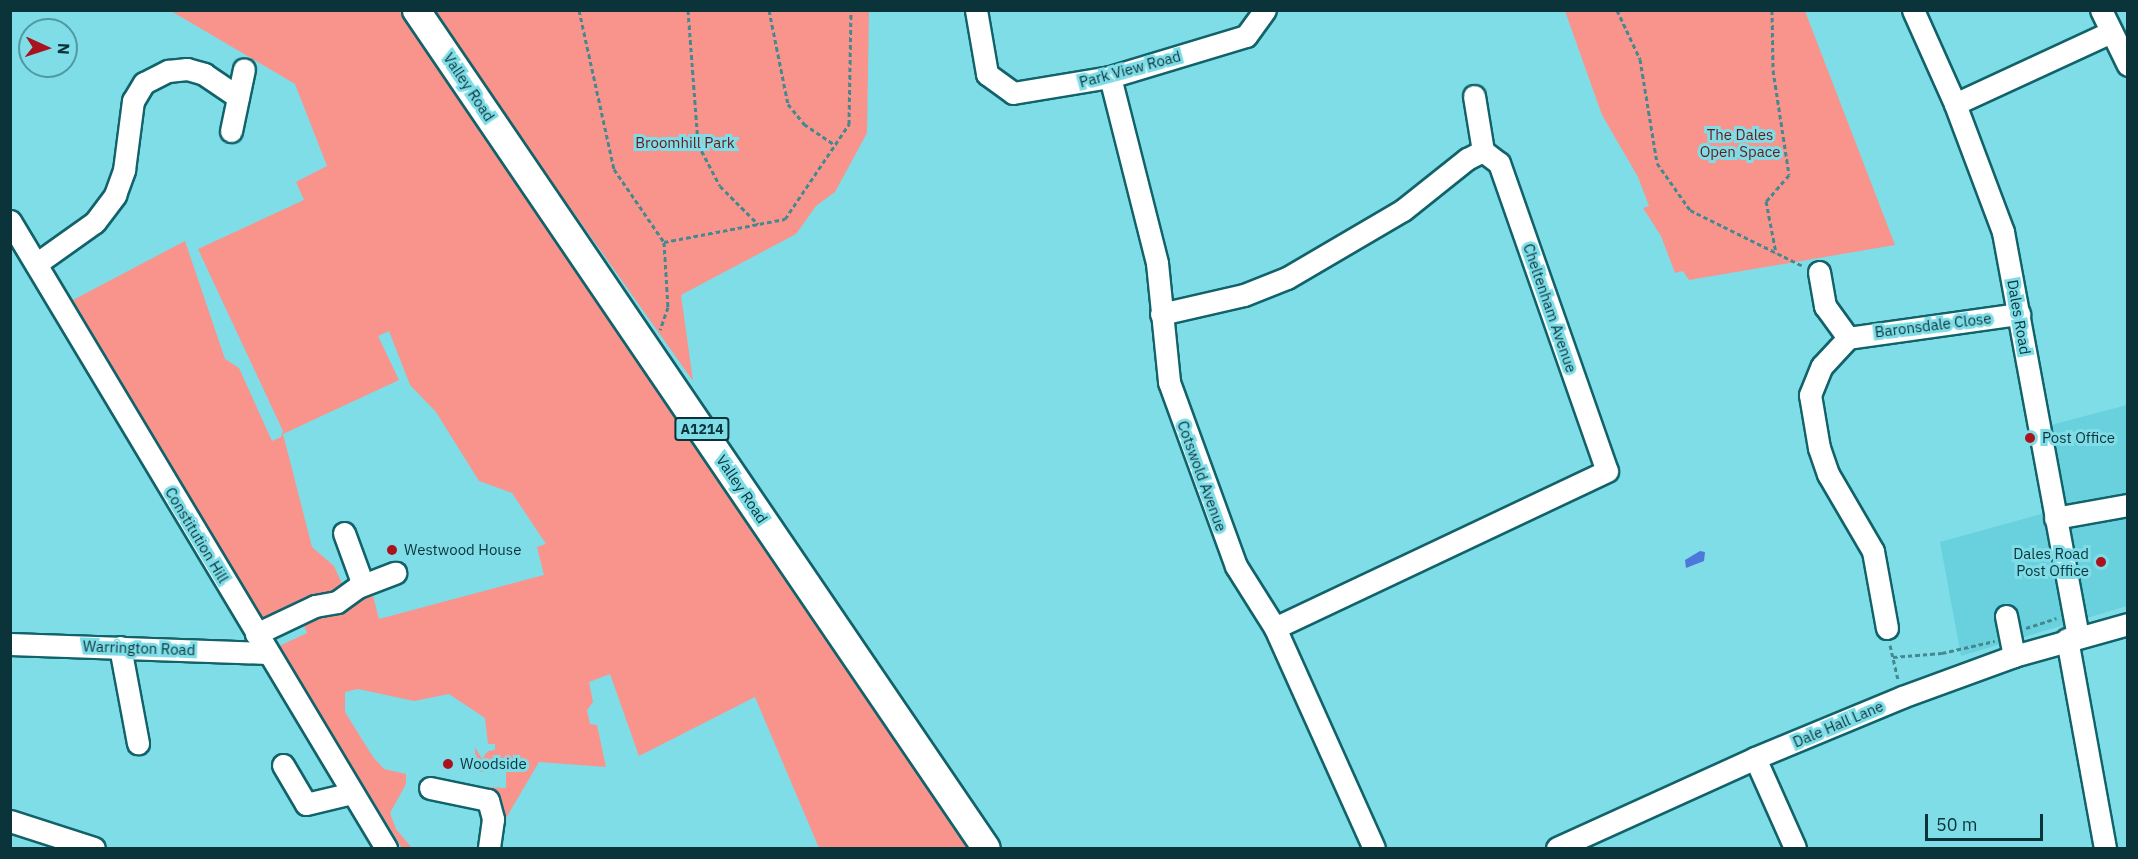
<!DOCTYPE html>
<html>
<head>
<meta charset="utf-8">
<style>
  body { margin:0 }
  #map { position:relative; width:2138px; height:859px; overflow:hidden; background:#7fdde8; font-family:"IBM Plex Sans",sans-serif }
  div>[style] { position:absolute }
  .built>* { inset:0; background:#68d1dd }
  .green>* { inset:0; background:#f8948c }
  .water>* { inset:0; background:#4e77dc }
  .path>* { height:3px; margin-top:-1.5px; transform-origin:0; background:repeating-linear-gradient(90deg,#448890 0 4.5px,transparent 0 7.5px) }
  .roads { filter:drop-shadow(2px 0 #12626a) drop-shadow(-2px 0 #12626a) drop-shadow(0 2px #12626a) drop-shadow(0 -2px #12626a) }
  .minor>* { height:21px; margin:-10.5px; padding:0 10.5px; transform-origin:10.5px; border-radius:10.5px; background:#fff }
  .major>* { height:27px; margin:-13.5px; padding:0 13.5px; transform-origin:13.5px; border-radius:13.5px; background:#fff }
  .dots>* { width:16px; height:16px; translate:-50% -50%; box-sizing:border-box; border:3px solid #7fdde8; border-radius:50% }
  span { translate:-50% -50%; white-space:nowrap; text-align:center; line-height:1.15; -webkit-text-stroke:6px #7fdde8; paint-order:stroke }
  .shield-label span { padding:2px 4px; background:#7fdde8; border:2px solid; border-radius:4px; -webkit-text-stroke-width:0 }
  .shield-label { font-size:14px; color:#0a3439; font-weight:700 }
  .street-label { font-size:15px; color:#0a3439 }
  .park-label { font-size:15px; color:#6a1919 }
  .poi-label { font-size:15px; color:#0a3439 }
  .left { translate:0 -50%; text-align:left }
  .right { translate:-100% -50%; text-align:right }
  .frame { position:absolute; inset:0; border:12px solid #0a3439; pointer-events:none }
  .north { position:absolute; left:18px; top:18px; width:60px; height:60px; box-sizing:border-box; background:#7fdde8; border:2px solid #5099a2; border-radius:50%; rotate:93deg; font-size:16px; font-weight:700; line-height:24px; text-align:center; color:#0a3439 }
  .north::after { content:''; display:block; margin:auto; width:21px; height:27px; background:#a9131e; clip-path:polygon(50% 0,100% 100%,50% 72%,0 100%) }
  .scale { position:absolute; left:1925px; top:814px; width:118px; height:27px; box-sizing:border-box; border:3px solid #0a3439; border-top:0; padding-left:8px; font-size:18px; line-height:21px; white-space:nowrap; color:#0a3439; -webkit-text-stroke:4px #7fdde8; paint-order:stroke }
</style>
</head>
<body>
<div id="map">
  <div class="built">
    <i style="clip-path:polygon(2127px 405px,2127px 606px,1961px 656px,1940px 542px,2066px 507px,2051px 425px)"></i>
  </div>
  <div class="green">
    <i style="clip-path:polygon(171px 11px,401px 11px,971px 848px,819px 848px,755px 697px,639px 756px,610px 674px,589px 682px,593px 702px,587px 710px,590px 724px,597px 725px,606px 767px,539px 762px,495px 837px,485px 787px,506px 788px,506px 765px,484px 765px,483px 772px,476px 772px,475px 747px,482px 759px,488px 751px,495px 750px,495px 744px,488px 744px,485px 718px,449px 694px,414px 701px,358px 689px,345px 692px,345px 712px,373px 757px,384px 769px,406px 774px,406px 784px,390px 813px,396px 829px,412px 848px,402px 848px,279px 646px,307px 633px,303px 623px,371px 588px,379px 619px,544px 575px,537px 547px,546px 544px,512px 493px,479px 481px,436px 412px,410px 385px,389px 331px,378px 336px,399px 380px,283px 434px,312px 547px,334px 566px,344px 588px,262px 619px,73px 300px,185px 241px,225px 359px,239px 368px,272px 441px,281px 437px,283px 431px,198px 249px,304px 200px,296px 182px,327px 166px,295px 84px)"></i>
    <i style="clip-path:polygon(431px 11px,869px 11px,867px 133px,835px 192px,816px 206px,796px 234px,681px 295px,693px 381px)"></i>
    <i style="clip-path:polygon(1565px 11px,1805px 11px,1895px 245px,1689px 280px,1683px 271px,1675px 273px,1661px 236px,1643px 208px,1649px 206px,1638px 177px,1602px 115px)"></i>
  </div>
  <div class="water">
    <i style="clip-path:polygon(1700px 551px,1705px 552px,1704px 561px,1686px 568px,1685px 560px)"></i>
  </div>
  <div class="path">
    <i style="left:579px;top:10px;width:163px;rotate:77.6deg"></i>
    <i style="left:614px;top:169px;width:88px;rotate:55.6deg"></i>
    <i style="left:664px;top:242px;width:65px;rotate:86.5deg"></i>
    <i style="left:668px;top:307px;width:24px;rotate:109deg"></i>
    <i style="left:688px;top:10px;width:134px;rotate:85.7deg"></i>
    <i style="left:698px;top:144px;width:47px;rotate:62.4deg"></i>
    <i style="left:720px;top:186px;width:54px;rotate:45deg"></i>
    <i style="left:769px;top:10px;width:96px;rotate:78.6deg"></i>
    <i style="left:788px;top:104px;width:26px;rotate:51deg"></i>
    <i style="left:804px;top:124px;width:37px;rotate:34deg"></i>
    <i style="left:1617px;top:10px;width:54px;rotate:64.9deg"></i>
    <i style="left:1640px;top:59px;width:105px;rotate:80.7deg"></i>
    <i style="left:1657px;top:163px;width:57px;rotate:54.9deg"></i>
    <i style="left:1690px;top:210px;width:126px;rotate:26.4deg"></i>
    <i style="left:1772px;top:10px;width:60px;rotate:89deg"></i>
    <i style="left:1773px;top:70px;width:106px;rotate:81.3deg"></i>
    <i style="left:1789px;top:175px;width:35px;rotate:131deg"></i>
    <i style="left:1766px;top:201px;width:53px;rotate:79.1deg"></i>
    <i style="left:664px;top:242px;width:123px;rotate:-10.8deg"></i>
    <i style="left:785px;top:219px;width:115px;rotate:-56deg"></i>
    <i style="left:849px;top:124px;width:114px;rotate:-89deg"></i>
    <i style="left:2026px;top:628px;width:32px;rotate:-18deg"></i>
    <i style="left:1890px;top:645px;width:35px;rotate:77deg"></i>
    <i style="left:1893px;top:657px;width:49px;rotate:-4.7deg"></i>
    <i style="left:1942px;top:653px;width:54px;rotate:-12.8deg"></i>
  </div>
  <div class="roads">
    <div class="minor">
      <i style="left:976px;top:10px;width:65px;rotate:80.2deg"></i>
      <i style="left:987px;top:74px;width:32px;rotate:36deg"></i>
      <i style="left:1013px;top:93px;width:98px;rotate:-9.4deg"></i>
      <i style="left:1110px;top:77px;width:142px;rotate:-16.8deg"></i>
      <i style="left:1246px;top:36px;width:32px;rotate:-54deg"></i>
      <i style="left:1913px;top:10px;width:103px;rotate:65.9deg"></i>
      <i style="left:1955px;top:104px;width:137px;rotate:69.4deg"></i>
      <i style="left:2003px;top:232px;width:412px;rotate:79.5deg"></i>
      <i style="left:2101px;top:10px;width:61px;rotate:63.9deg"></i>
      <i style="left:1110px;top:77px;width:192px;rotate:75.8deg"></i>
      <i style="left:1157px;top:263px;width:120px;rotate:84.2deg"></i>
      <i style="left:1169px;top:382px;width:196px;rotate:70deg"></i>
      <i style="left:1236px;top:566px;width:73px;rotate:57.8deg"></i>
      <i style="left:1275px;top:628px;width:241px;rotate:65.8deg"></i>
      <i style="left:1474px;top:96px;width:56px;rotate:80.7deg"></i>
      <i style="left:1955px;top:104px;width:172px;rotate:-24.8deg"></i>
      <i style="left:231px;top:131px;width:63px;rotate:-78.2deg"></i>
      <i style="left:10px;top:221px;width:731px;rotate:59.05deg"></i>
      <i style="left:36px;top:264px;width:72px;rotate:-35.4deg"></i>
      <i style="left:95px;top:222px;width:34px;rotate:-53deg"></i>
      <i style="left:115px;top:195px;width:27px;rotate:-70deg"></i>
      <i style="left:124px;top:170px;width:70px;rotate:-82.6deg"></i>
      <i style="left:133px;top:101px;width:21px;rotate:-59deg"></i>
      <i style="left:144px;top:83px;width:27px;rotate:-27deg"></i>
      <i style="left:168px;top:71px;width:19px;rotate:-6deg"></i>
      <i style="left:187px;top:69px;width:18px;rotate:16deg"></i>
      <i style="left:204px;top:74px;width:41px;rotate:34.1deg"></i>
      <i style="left:1819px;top:272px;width:35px;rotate:80deg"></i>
      <i style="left:1825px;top:306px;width:39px;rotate:54deg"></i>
      <i style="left:1161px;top:314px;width:85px;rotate:-12.9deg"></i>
      <i style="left:1244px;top:295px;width:46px;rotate:-21.6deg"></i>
      <i style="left:1287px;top:278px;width:134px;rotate:-30.4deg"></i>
      <i style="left:1403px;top:210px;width:82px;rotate:-38.6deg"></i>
      <i style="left:1467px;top:159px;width:18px;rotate:-27deg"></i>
      <i style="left:1483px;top:151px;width:20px;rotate:37deg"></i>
      <i style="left:1499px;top:163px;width:326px;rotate:70.7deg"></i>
      <i style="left:1607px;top:471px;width:367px;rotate:154.7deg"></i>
      <i style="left:2055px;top:518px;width:74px;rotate:-10.1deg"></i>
      <i style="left:344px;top:533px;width:55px;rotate:69.9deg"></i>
      <i style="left:2006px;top:616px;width:41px;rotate:78.7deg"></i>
      <i style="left:1887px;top:628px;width:78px;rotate:-100.3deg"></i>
      <i style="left:1873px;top:551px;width:89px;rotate:-120.3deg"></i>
      <i style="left:1828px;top:474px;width:28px;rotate:-109deg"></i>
      <i style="left:1819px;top:448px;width:54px;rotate:-99.6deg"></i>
      <i style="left:1810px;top:395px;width:31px;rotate:-68deg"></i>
      <i style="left:1822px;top:366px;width:38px;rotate:-47deg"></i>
      <i style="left:1848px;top:338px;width:173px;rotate:-8deg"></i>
      <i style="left:256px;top:634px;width:65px;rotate:-25.4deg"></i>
      <i style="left:315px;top:606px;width:22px;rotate:-10deg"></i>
      <i style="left:337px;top:602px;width:26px;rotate:-36deg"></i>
      <i style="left:358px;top:587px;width:40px;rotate:-21deg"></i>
      <i style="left:2067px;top:639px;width:212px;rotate:79.7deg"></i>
      <i style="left:10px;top:644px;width:257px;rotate:2deg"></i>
      <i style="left:120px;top:647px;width:98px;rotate:79.4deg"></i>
      <i style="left:1755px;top:758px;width:98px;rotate:66deg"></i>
      <i style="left:283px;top:765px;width:45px;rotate:59.5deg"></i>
      <i style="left:306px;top:804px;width:47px;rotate:-13.4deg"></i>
      <i style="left:430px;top:788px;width:59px;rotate:11.7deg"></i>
      <i style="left:488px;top:800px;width:20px;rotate:75deg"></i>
      <i style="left:493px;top:819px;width:29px;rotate:98deg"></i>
      <i style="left:10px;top:821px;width:88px;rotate:17.8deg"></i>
      <i style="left:1557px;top:848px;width:217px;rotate:-24.4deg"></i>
      <i style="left:1755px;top:758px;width:159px;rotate:-22.5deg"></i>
      <i style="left:1902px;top:697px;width:119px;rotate:-20.1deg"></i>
      <i style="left:2014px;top:656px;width:118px;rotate:-15.7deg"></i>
    </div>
    <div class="major">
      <i style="left:416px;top:10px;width:1013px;rotate:55.78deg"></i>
    </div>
  </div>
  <div class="dots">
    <i style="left:2030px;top:438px;background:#a9131e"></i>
    <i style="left:392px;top:550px;background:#a9131e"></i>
    <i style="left:2101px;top:562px;background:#a9131e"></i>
    <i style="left:448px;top:764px;background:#a9131e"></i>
  </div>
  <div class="shield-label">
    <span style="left:702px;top:429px">A1214</span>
  </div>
  <div class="street-label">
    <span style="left:1130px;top:69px;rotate:-15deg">Park View Road</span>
    <span style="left:469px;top:87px;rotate:56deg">Valley Road</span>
    <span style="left:1550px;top:308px;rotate:71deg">Cheltenham Avenue</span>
    <span style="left:2019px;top:317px;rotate:80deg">Dales Road</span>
    <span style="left:1933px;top:325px;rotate:-7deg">Baronsdale Close</span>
    <span style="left:1202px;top:476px;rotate:70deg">Cotswold Avenue</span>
    <span style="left:742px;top:489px;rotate:56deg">Valley Road</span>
    <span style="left:197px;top:535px;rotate:59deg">Constitution Hill</span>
    <span style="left:139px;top:648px;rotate:2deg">Warrington Road</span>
    <span style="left:1838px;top:724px;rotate:-23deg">Dale Hall Lane</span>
  </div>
  <div class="park-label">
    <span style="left:1740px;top:143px">The Dales<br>Open Space</span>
    <span style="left:685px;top:143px">Broomhill Park</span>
  </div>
  <div class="poi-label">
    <span class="left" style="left:2042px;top:438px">Post Office</span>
    <span class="left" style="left:404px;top:550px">Westwood House</span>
    <span class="right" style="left:2089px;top:562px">Dales Road<br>Post Office</span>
    <span class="left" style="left:460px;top:764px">Woodside</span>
  </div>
  <div class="frame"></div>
  <div class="north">N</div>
  <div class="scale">50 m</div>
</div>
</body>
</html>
